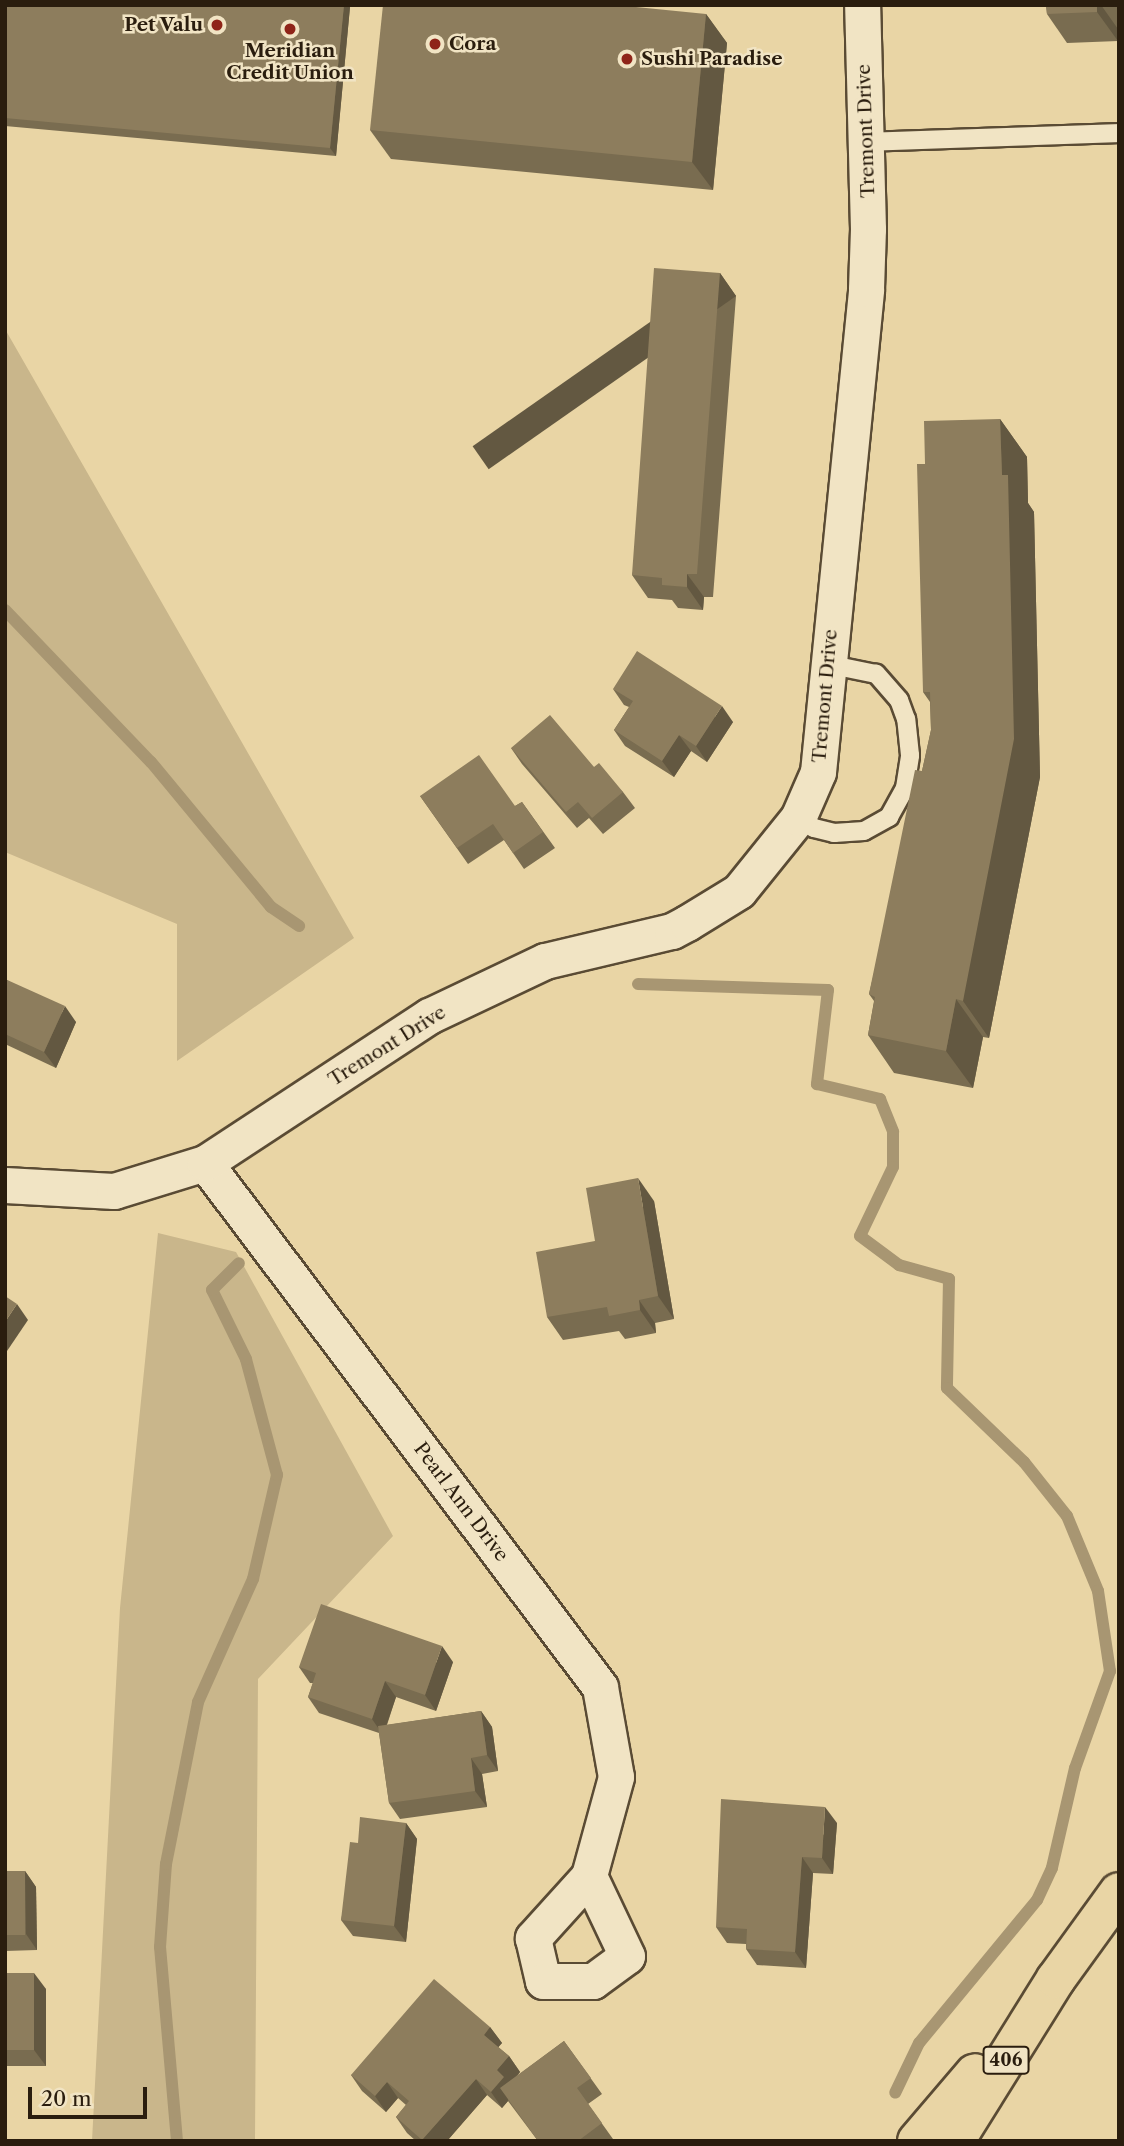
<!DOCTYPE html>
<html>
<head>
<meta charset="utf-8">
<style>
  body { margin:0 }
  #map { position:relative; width:1124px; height:2146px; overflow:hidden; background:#e9d5a5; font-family:"Libre Caslon Text",serif }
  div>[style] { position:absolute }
  .green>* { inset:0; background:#c9b68b }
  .stream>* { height:12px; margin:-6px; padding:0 6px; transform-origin:6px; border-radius:6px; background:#a89672 }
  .roads { filter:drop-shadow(2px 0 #5a4b34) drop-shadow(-2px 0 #5a4b34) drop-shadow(0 2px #5a4b34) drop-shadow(0 -2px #5a4b34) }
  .lane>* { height:18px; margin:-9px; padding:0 9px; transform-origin:9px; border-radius:9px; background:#f1e4c4 }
  .street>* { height:35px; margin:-17.5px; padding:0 17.5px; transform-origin:17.5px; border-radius:17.5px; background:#f1e4c4 }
  .highway>* { height:38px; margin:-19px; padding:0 19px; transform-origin:19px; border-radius:19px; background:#e9d5a5 }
  .wall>* { inset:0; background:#796c50 }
  .shaded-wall>* { inset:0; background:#635841; transform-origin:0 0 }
  .building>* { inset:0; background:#8d7d5d; transform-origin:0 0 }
  .dots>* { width:19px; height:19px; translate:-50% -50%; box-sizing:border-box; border:4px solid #f1e4c4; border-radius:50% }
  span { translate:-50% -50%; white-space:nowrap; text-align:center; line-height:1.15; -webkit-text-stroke:5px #f1e4c4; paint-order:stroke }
  .shield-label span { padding:2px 5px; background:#f1e4c4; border:2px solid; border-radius:5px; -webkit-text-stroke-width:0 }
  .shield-label { font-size:18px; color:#2a1d0e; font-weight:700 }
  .poi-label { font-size:19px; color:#2a1d0e; font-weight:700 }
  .right { translate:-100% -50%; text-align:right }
  .left { translate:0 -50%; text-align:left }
  .street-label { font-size:19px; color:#2a1d0e }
  .frame { position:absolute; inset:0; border:7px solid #2a1d0e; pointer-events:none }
  .scale { position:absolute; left:28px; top:2087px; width:119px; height:32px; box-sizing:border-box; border:4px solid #2a1d0e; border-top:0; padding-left:9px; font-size:21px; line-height:24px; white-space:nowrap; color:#2a1d0e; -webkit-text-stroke:5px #f1e4c4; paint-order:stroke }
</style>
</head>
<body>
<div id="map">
  <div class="green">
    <i style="clip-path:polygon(5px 329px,354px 938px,177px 1061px,177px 924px,5px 852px)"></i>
    <i style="clip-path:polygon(158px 1233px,236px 1252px,393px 1536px,258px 1679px,255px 2141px,92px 2141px,120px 1608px)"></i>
  </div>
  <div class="stream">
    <i style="left:5px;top:610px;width:211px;rotate:46.2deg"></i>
    <i style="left:151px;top:762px;width:188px;rotate:50.4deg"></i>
    <i style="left:271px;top:907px;width:34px;rotate:34deg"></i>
    <i style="left:638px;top:984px;width:190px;rotate:1.8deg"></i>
    <i style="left:828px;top:990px;width:95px;rotate:96.7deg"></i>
    <i style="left:817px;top:1084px;width:65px;rotate:13.4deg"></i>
    <i style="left:880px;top:1099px;width:35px;rotate:68deg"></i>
    <i style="left:893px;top:1132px;width:35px;rotate:90deg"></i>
    <i style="left:893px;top:1167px;width:76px;rotate:115.6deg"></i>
    <i style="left:860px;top:1236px;width:49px;rotate:36.6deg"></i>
    <i style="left:899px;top:1265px;width:52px;rotate:15.6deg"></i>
    <i style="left:949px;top:1279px;width:109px;rotate:91.1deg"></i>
    <i style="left:947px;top:1388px;width:107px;rotate:43.9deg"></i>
    <i style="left:1024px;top:1462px;width:69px;rotate:51.5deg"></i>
    <i style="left:1067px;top:1516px;width:81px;rotate:67.5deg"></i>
    <i style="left:1098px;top:1591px;width:81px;rotate:81.5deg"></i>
    <i style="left:1110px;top:1671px;width:103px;rotate:109.8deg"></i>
    <i style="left:1075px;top:1768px;width:103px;rotate:103deg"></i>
    <i style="left:1052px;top:1868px;width:35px;rotate:115deg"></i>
    <i style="left:1037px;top:1900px;width:185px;rotate:129.5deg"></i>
    <i style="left:919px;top:2043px;width:55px;rotate:115.6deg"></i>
    <i style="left:177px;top:2141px;width:195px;rotate:-95deg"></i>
    <i style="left:160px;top:1947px;width:83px;rotate:-85.9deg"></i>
    <i style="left:166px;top:1864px;width:165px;rotate:-78.8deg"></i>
    <i style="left:198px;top:1702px;width:135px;rotate:-65.9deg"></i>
    <i style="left:253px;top:1579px;width:107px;rotate:-77deg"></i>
    <i style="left:277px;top:1475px;width:120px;rotate:-105deg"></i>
    <i style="left:246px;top:1359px;width:77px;rotate:-116.2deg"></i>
    <i style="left:212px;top:1290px;width:38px;rotate:-45deg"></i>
  </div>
  <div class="roads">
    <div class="lane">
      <i style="left:866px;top:142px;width:253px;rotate:-2deg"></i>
      <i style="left:798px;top:818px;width:19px;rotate:32deg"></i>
      <i style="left:814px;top:828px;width:21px;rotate:14deg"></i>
      <i style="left:834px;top:833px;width:30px;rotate:-4deg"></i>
      <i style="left:864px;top:831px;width:29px;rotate:-29deg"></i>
      <i style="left:889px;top:817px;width:33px;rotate:-61deg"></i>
      <i style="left:905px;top:788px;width:33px;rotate:-81deg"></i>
      <i style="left:910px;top:755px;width:36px;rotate:-96deg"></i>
      <i style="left:906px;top:719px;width:20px;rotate:-110deg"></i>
      <i style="left:899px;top:700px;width:35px;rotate:-131deg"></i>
      <i style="left:876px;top:674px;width:50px;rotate:-168.5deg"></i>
    </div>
    <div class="street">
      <i style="left:205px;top:1163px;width:656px;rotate:52.99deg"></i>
      <i style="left:600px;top:1687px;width:91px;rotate:79.9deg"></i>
      <i style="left:616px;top:1777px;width:103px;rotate:105.3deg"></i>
      <i style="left:589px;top:1876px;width:84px;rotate:132.1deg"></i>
      <i style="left:533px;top:1938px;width:44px;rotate:76.9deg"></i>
      <i style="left:543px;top:1981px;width:50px"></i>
      <i style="left:593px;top:1981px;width:42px;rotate:-36.3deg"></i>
      <i style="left:627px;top:1956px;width:89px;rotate:-115.4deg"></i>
      <i style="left:5px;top:1185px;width:109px;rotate:3.2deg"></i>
      <i style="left:114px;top:1191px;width:95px;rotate:-17.1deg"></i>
      <i style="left:205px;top:1163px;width:268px;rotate:-33.3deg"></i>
      <i style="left:429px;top:1016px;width:128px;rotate:-25.4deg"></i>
      <i style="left:545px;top:961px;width:130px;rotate:-13.3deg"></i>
      <i style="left:672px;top:931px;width:17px;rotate:-28deg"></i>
      <i style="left:687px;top:923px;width:61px;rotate:-31.6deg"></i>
      <i style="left:739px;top:891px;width:94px;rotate:-51.1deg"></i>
      <i style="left:798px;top:818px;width:50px;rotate:-66.5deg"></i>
      <i style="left:818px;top:772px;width:485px;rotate:-84.3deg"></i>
      <i style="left:866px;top:289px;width:60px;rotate:-88.1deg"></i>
      <i style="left:868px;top:229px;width:224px;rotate:-91.5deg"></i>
    </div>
    <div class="highway">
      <i style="left:917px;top:2141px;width:89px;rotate:-49.5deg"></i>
      <i style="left:955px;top:2141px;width:191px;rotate:-58.1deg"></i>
      <i style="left:1056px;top:1979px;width:107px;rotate:-54.1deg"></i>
    </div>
  </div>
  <div class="wall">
    <i style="clip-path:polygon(5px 5px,350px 7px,336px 156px,5px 126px)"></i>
    <i style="clip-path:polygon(1046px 5px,1119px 5px,1118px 41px,1067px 43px,1047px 14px)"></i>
    <i style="clip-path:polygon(706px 14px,727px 43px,713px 190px,391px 159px,370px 130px)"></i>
    <i style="clip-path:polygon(720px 273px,736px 296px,713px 597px,704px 597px,703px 610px,678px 608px,672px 600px,648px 598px,632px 575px)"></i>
    <i style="clip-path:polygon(1000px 419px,1027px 457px,1028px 503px,1034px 512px,1040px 777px,989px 1038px,983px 1037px,973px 1088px,894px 1073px,868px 1035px,874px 1001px,869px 994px,922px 771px,931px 730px,930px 702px,923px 692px,925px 464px)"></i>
    <i style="clip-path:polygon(613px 689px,733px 722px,707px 762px,691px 751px,674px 777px,625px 746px,614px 730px,629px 707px,624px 705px)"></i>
    <i style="clip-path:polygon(511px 748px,594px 767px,623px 792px,635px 808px,603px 834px,589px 818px,577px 828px,522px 764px)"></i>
    <i style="clip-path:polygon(420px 796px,515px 806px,522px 802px,555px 848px,524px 869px,504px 840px,468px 864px)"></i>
    <i style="clip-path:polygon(5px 979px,76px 1022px,56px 1068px,5px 1044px)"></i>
    <i style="clip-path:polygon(654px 1201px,674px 1319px,655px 1323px,656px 1333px,625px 1339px,619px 1331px,563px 1340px,547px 1317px,595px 1241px)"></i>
    <i style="clip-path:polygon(453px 1662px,436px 1711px,396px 1697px,387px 1725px,481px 1711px,492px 1727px,498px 1771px,482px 1774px,487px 1807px,400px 1819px,389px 1803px,379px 1733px,319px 1713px,308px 1697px,313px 1683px,310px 1683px,299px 1667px)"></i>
    <i style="clip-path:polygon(406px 1823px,417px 1839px,406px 1942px,353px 1936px,341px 1920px,358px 1843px)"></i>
    <i style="clip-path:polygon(837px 1823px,833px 1874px,813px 1873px,806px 1968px,757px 1965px,746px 1949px,746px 1944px,727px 1943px,716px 1927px)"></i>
    <i style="clip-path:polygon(5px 1871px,25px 1871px,36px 1887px,37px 1950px,5px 1951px)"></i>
    <i style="clip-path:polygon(5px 1973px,46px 1989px,46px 2066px,5px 2066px)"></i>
    <i style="clip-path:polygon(490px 2027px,502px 2043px,498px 2047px,509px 2056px,520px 2072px,517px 2076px,564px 2041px,602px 2094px,588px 2104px,613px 2139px,611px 2141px,538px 2141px,508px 2101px,502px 2108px,487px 2095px,447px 2141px,416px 2141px,407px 2133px,396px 2117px,406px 2105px,398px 2098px,386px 2112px,362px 2091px,351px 2075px)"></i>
  </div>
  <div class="shaded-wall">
    <i style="clip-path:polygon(344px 5px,349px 5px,350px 7px,336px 156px,330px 148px)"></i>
    <i style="clip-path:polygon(1097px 5px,1101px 5px,1118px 29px,1118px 41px,1097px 12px)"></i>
    <i style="clip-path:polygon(706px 14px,727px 43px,713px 190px,692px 162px)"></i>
    <i style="left:720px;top:273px;width:28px;height:302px;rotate:55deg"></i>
    <i style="clip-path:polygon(1000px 419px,1027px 457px,1028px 503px,1034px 512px,1040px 777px,989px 1038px,963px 1001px,1002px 475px)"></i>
    <i style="clip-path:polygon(687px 574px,704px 597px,703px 610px,687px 587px)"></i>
    <i style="clip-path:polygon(722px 706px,733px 722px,707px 762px,696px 746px)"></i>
    <i style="clip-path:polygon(679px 735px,691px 751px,674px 777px,662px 761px)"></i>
    <i style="clip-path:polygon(956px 999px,983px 1037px,973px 1088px,946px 1051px)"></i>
    <i style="clip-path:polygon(65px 1006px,76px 1022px,56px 1068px,44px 1052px)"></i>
    <i style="clip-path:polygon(638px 1178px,654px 1201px,674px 1319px,658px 1296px)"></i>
    <i style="clip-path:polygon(639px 1300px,655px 1323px,656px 1333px,640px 1310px)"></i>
    <i style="clip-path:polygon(17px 1304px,28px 1320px,5px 1354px,5px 1322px)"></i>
    <i style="clip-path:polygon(442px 1646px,453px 1662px,436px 1711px,425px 1695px)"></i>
    <i style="clip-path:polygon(385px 1681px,396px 1697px,383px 1735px,372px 1719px)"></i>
    <i style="clip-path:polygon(481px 1711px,492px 1727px,498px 1771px,487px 1755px)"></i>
    <i style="clip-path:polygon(471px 1758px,482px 1774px,487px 1807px,475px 1791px)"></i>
    <i style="clip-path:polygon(825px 1807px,837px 1823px,833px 1874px,822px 1858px)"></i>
    <i style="clip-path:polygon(406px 1823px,417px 1839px,406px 1942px,394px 1926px)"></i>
    <i style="clip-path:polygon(802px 1857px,813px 1873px,806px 1968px,795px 1952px)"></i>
    <i style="clip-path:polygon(25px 1871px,36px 1887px,37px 1950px,26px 1934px)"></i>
    <i style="clip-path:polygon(34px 1973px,46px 1989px,46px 2066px,34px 2050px)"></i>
    <i style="clip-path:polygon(490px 2027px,502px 2043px,495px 2051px,484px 2035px)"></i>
    <i style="clip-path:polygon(509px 2056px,520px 2072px,510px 2084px,508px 2101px,502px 2108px,491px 2092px,497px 2070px)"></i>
    <i style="clip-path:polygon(476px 2079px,487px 2095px,447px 2141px,423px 2141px,422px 2140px)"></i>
    <i style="clip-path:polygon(387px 2082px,398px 2098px,386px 2112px,375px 2096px)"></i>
  </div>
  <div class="building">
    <i style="clip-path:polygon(5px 5px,344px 5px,330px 148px,5px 118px)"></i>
    <i style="clip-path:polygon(383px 5px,616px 5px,706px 14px,692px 162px,370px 130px)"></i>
    <i style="clip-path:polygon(1046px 5px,1097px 5px,1097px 12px,1047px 14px)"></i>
    <i style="clip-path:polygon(654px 268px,720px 273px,697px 574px,687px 574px,687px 587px,662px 585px,662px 578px,632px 575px)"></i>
    <i style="clip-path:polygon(1000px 419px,1002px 475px,1008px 475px,1014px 739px,963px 1001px,956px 999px,946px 1051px,868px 1035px,875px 997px,869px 994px,915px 770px,922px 771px,931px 730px,930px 692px,923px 692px,917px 464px,925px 464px,924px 421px)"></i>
    <i style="clip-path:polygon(637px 651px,722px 706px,696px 746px,679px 735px,662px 761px,614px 730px,633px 701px,613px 689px)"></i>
    <i style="clip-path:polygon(550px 715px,594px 767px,599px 763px,623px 792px,592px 818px,578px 802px,566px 812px,511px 748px)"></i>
    <i style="clip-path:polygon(479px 755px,515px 806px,522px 802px,543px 832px,513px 853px,493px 824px,457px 848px,420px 796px)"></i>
    <i style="clip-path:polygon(5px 979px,65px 1006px,44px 1052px,5px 1034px)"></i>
    <i style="clip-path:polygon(638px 1178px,658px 1296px,639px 1300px,640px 1310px,609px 1316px,607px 1307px,547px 1317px,536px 1252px,595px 1241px,586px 1188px)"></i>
    <i style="clip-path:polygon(5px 1296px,17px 1304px,5px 1322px)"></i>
    <i style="clip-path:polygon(321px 1604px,442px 1646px,425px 1695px,385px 1681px,372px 1719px,308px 1697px,316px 1673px,299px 1667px)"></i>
    <i style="clip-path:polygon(481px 1711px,487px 1755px,471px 1758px,475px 1791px,389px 1803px,378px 1726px)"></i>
    <i style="clip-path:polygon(721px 1799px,825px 1807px,822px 1858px,802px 1857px,795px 1952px,746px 1949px,747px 1929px,716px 1927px)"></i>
    <i style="clip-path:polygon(360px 1817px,406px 1823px,394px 1926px,341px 1920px,350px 1842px,358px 1843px)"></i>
    <i style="left:5px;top:1871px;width:20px;height:64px"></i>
    <i style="left:5px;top:1973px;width:29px;height:77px"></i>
    <i style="clip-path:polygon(434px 1979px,490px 2027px,484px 2035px,509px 2056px,497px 2070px,504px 2077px,491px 2092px,476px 2079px,422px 2140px,396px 2117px,409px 2101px,387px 2082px,375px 2096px,351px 2075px)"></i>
    <i style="clip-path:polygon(564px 2041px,591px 2078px,577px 2088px,602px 2123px,578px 2141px,538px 2141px,500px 2088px)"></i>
  </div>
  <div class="dots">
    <i style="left:217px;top:25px;background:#8f2418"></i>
    <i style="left:290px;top:29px;background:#8f2418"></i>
    <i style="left:435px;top:44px;background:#8f2418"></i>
    <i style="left:627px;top:59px;background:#8f2418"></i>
  </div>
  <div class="shield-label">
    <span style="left:1006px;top:2060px">406</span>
  </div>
  <div class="poi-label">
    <span class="right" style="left:203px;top:25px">Pet Valu</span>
    <span class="left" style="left:449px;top:44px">Cora</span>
    <span style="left:290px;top:62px">Meridian<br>Credit Union</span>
    <span class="left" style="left:641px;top:59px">Sushi Paradise</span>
  </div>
  <div class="street-label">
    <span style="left:866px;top:131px;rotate:-92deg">Tremont Drive</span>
    <span style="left:825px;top:696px;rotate:-85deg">Tremont Drive</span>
    <span style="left:387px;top:1046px;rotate:-32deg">Tremont Drive</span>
    <span style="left:461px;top:1502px;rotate:53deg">Pearl Ann Drive</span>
  </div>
  <div class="frame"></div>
  <div class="scale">20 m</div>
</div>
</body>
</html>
